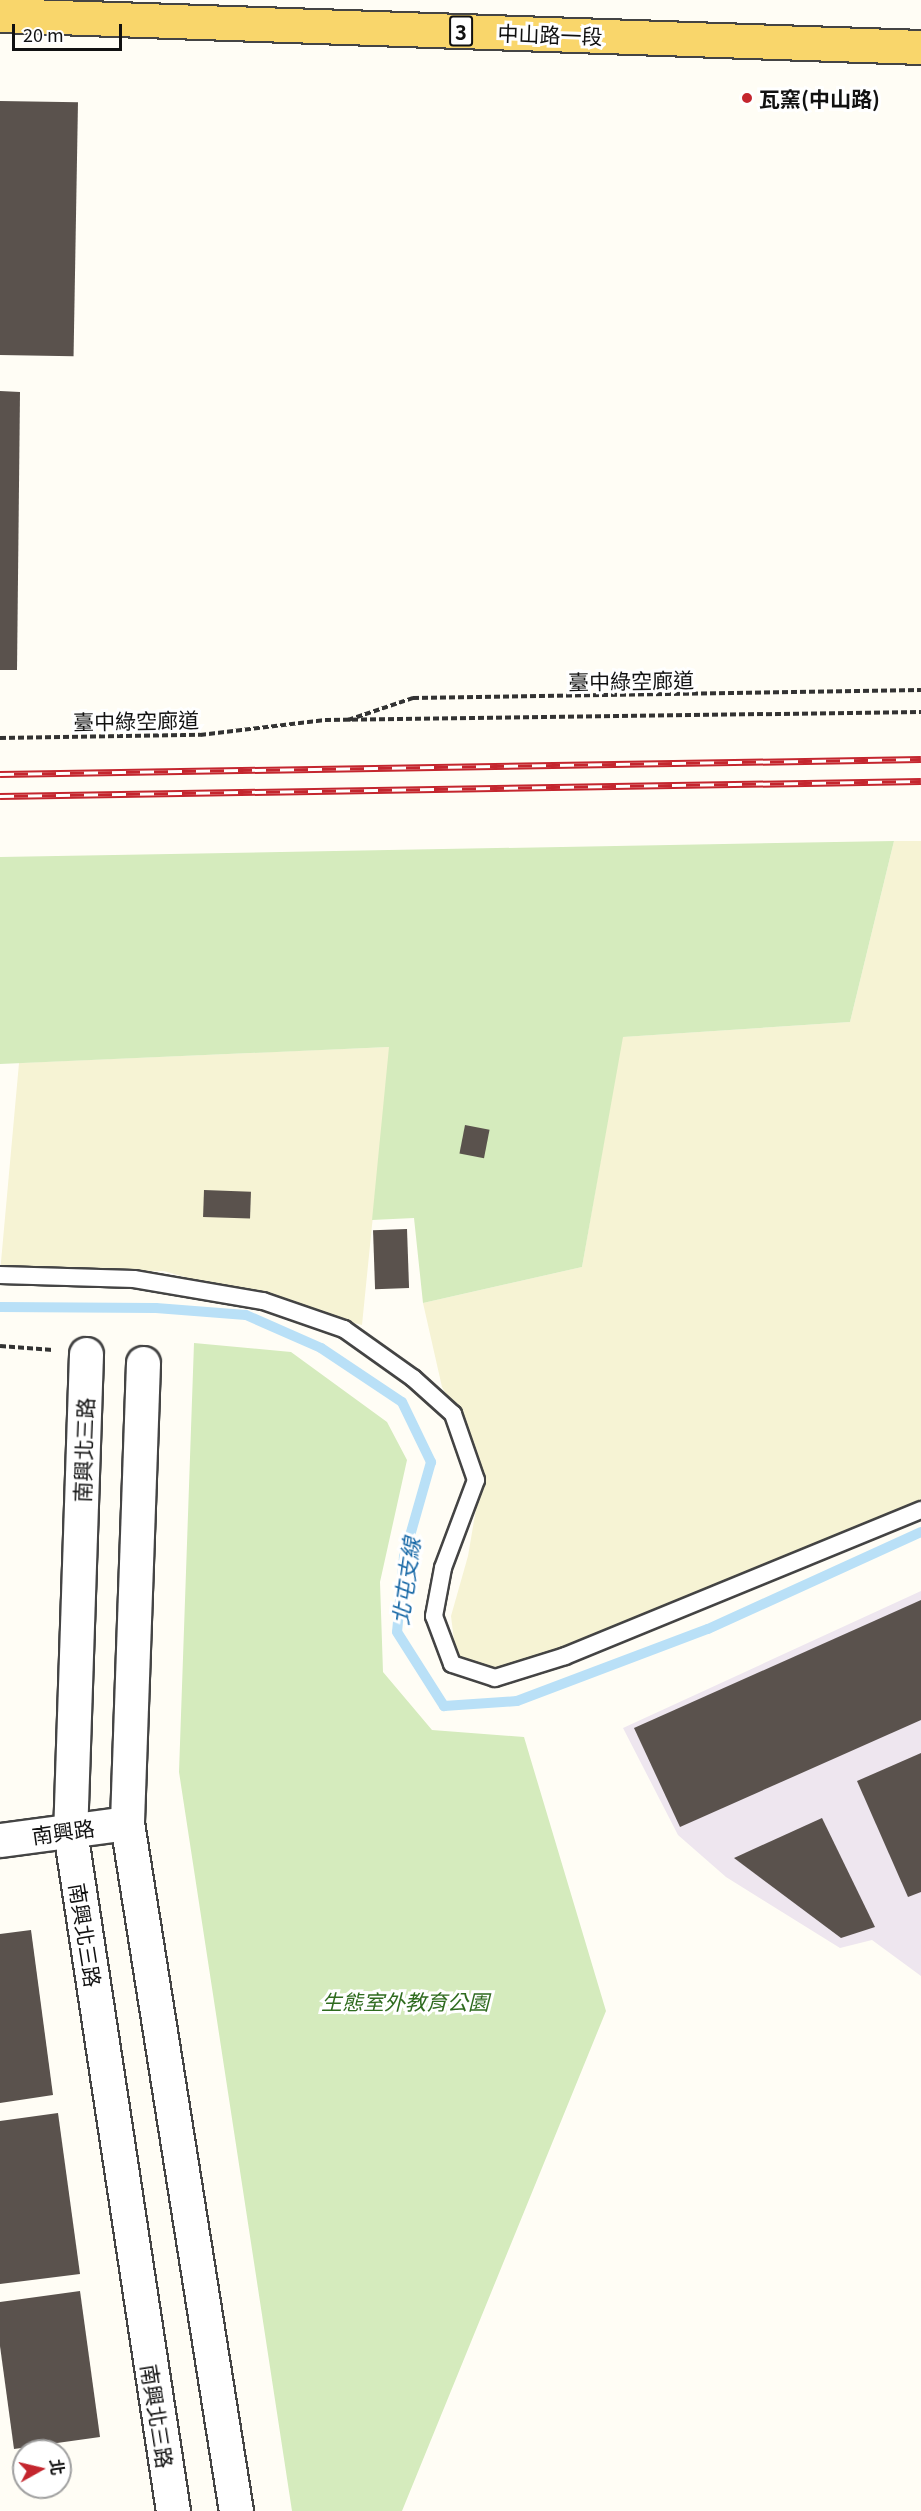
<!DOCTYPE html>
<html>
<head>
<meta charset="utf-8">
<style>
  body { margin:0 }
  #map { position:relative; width:921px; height:2511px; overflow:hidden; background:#fffdf5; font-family:Georgia,"Noto Sans TC",serif }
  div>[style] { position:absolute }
  .industrial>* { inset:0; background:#eee6ef }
  .farmland>* { inset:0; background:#f6f3d4 }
  .green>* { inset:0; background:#d5ebbd }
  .stream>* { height:10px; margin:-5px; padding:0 5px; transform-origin:5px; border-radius:5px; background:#b9e0f7 }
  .building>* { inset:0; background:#5a524d; transform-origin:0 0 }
  .path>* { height:4px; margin-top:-2px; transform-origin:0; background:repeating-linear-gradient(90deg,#333 0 6px,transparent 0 9px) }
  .roads { filter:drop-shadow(2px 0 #444) drop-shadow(-2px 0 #444) drop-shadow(0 2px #444) drop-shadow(0 -2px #444) }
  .lane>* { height:16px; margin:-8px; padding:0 8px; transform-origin:8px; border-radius:8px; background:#fff }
  .street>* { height:33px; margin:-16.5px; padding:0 16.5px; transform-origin:16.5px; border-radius:16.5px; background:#fff }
  .primary>* { height:33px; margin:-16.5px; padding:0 16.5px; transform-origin:16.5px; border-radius:16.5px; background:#f9d66b }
  .rail>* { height:7px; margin-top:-3.5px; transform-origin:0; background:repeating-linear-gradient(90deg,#fff 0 14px,#c4262e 0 28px); box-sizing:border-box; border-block:2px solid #c4262e }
  .dots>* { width:16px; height:16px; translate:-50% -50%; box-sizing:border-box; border:3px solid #fff; border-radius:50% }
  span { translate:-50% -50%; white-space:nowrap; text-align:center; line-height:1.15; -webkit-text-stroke:6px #fff; paint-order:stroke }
  .shield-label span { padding:2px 4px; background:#fff; border:2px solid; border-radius:4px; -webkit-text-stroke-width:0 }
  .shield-label { font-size:20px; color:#111; font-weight:700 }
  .street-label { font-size:21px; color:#111 }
  .poi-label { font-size:21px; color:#111; font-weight:700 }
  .left { translate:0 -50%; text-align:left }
  .park-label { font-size:21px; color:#2f6b1f; font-style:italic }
  .water-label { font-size:22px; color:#1768a6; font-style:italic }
  .north { position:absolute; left:12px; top:2439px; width:60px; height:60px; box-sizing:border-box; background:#fff; border:2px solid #a0a0a0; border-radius:50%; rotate:82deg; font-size:16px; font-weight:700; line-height:24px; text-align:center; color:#111 }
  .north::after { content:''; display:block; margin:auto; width:21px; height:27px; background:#c4262e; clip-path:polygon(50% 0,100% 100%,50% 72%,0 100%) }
  .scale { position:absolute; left:12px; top:24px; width:110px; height:27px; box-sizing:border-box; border:3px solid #111; border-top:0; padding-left:8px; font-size:18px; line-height:21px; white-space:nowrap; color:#111; -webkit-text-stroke:4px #fff; paint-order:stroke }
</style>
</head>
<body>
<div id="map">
  <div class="industrial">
    <i style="clip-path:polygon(921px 1591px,921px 1976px,872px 1940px,840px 1948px,726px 1877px,678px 1835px,623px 1728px)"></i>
  </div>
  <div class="farmland">
    <i style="clip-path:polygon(894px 841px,921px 841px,921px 1505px,488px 1680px,456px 1657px,451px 1616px,468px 1556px,476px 1509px,472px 1439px,442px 1387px,423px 1303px,582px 1267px,622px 1037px,850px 1022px)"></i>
    <i style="clip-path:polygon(390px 1047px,362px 1325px,270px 1302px,164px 1271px,0 1273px,19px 1063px)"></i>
  </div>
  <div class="green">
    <i style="clip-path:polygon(894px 841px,850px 1022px,623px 1037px,582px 1267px,423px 1303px,414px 1218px,372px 1220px,389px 1047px,0 1064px,0 857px)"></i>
    <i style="clip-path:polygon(194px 1343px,291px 1352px,387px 1422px,407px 1460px,380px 1582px,383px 1672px,432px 1730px,524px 1737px,606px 2011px,402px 2511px,292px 2511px,179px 1772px)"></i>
  </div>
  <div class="stream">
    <i style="left:0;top:1307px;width:156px;rotate:0.4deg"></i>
    <i style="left:156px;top:1308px;width:90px;rotate:4.4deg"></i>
    <i style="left:246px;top:1315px;width:82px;rotate:23.7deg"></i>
    <i style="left:321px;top:1348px;width:97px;rotate:33.7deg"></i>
    <i style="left:402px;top:1402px;width:67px;rotate:64.2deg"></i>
    <i style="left:431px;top:1462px;width:99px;rotate:105.9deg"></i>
    <i style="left:404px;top:1557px;width:75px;rotate:95.3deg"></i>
    <i style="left:397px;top:1632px;width:88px;rotate:57.6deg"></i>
    <i style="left:444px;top:1706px;width:73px;rotate:-3.9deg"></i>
    <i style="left:517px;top:1701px;width:204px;rotate:-20.7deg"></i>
    <i style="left:708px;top:1629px;width:234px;rotate:-24.5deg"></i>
  </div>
  <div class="building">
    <i style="left:0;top:101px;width:78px;height:254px;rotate:1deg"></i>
    <i style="clip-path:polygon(0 391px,20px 392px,17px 670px,0 670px)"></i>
    <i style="left:465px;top:1125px;width:25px;height:29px;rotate:11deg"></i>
    <i style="left:204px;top:1190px;width:47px;height:27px;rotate:2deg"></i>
    <i style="left:407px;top:1229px;width:59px;height:34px;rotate:88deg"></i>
    <i style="clip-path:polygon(921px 1600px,921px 1720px,680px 1827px,634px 1728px)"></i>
    <i style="clip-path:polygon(921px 1753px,921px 1892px,908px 1897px,857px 1781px)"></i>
    <i style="clip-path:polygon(822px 1818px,875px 1927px,841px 1938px,734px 1858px)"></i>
    <i style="clip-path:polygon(31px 1930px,53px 2095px,0 2103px,0 1934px)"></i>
    <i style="clip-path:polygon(58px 2113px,80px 2274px,0 2284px,0 2121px)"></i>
    <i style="clip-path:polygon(80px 2291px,100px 2437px,14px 2449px,0 2346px,0 2302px)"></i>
  </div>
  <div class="path">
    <i style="left:348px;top:720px;width:69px;rotate:-18.7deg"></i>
    <i style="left:413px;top:698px;width:508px;rotate:-0.9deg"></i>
    <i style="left:0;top:738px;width:200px;rotate:-0.9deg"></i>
    <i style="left:200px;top:735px;width:126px;rotate:-6.8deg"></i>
    <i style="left:325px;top:720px;width:596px;rotate:-0.77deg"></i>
    <i style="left:0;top:1346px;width:53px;rotate:4.3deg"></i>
  </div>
  <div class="roads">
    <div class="lane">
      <i style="left:0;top:1275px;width:134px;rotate:1.7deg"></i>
      <i style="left:134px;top:1279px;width:131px;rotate:9.7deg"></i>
      <i style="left:263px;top:1301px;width:86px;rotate:19.1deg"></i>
      <i style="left:344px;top:1329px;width:85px;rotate:35.4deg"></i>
      <i style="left:413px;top:1378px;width:54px;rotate:42deg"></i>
      <i style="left:453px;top:1414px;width:70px;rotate:70.8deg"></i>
      <i style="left:476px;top:1480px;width:94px;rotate:110.6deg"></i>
      <i style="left:443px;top:1568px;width:49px;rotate:100.6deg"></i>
      <i style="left:434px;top:1616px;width:51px;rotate:69.4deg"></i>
      <i style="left:452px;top:1664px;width:45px;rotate:18deg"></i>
      <i style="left:495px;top:1678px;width:73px;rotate:-17.4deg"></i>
      <i style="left:565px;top:1656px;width:385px;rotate:-22.3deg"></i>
    </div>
    <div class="street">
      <i style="left:86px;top:1354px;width:477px;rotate:91.9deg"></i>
      <i style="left:70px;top:1831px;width:688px;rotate:81.39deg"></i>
      <i style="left:143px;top:1363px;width:460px;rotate:92deg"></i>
      <i style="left:127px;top:1823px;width:697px;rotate:81deg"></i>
      <i style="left:0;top:1840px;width:128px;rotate:-7.6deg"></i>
    </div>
    <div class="primary">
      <i style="left:0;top:15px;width:922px;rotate:1.99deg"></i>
    </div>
  </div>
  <div class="rail">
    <i style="left:0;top:774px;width:921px;rotate:-0.93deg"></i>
    <i style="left:0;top:796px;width:921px;rotate:-0.93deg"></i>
  </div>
  <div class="dots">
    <i style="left:747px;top:98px;background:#c4262e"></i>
  </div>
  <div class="shield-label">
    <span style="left:461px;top:31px">3</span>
  </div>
  <div class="street-label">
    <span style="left:550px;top:34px;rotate:2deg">中山路一段</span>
    <span style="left:631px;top:680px;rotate:-1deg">臺中綠空廊道</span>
    <span style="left:136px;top:720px;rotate:-1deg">臺中綠空廊道</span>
    <span style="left:83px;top:1450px;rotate:-88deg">南興北三路</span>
    <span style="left:63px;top:1831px;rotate:-8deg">南興路</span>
    <span style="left:86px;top:1935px;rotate:81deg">南興北三路</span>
    <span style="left:158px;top:2416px;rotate:81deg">南興北三路</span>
  </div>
  <div class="poi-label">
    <span class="left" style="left:759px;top:98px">瓦窯(中山路)</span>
  </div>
  <div class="park-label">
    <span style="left:405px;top:2001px">生態室外教育公園</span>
  </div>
  <div class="water-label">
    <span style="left:405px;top:1581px;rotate:-82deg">北屯支線</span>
  </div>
  <div class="north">北</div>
  <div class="scale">20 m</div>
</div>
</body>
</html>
